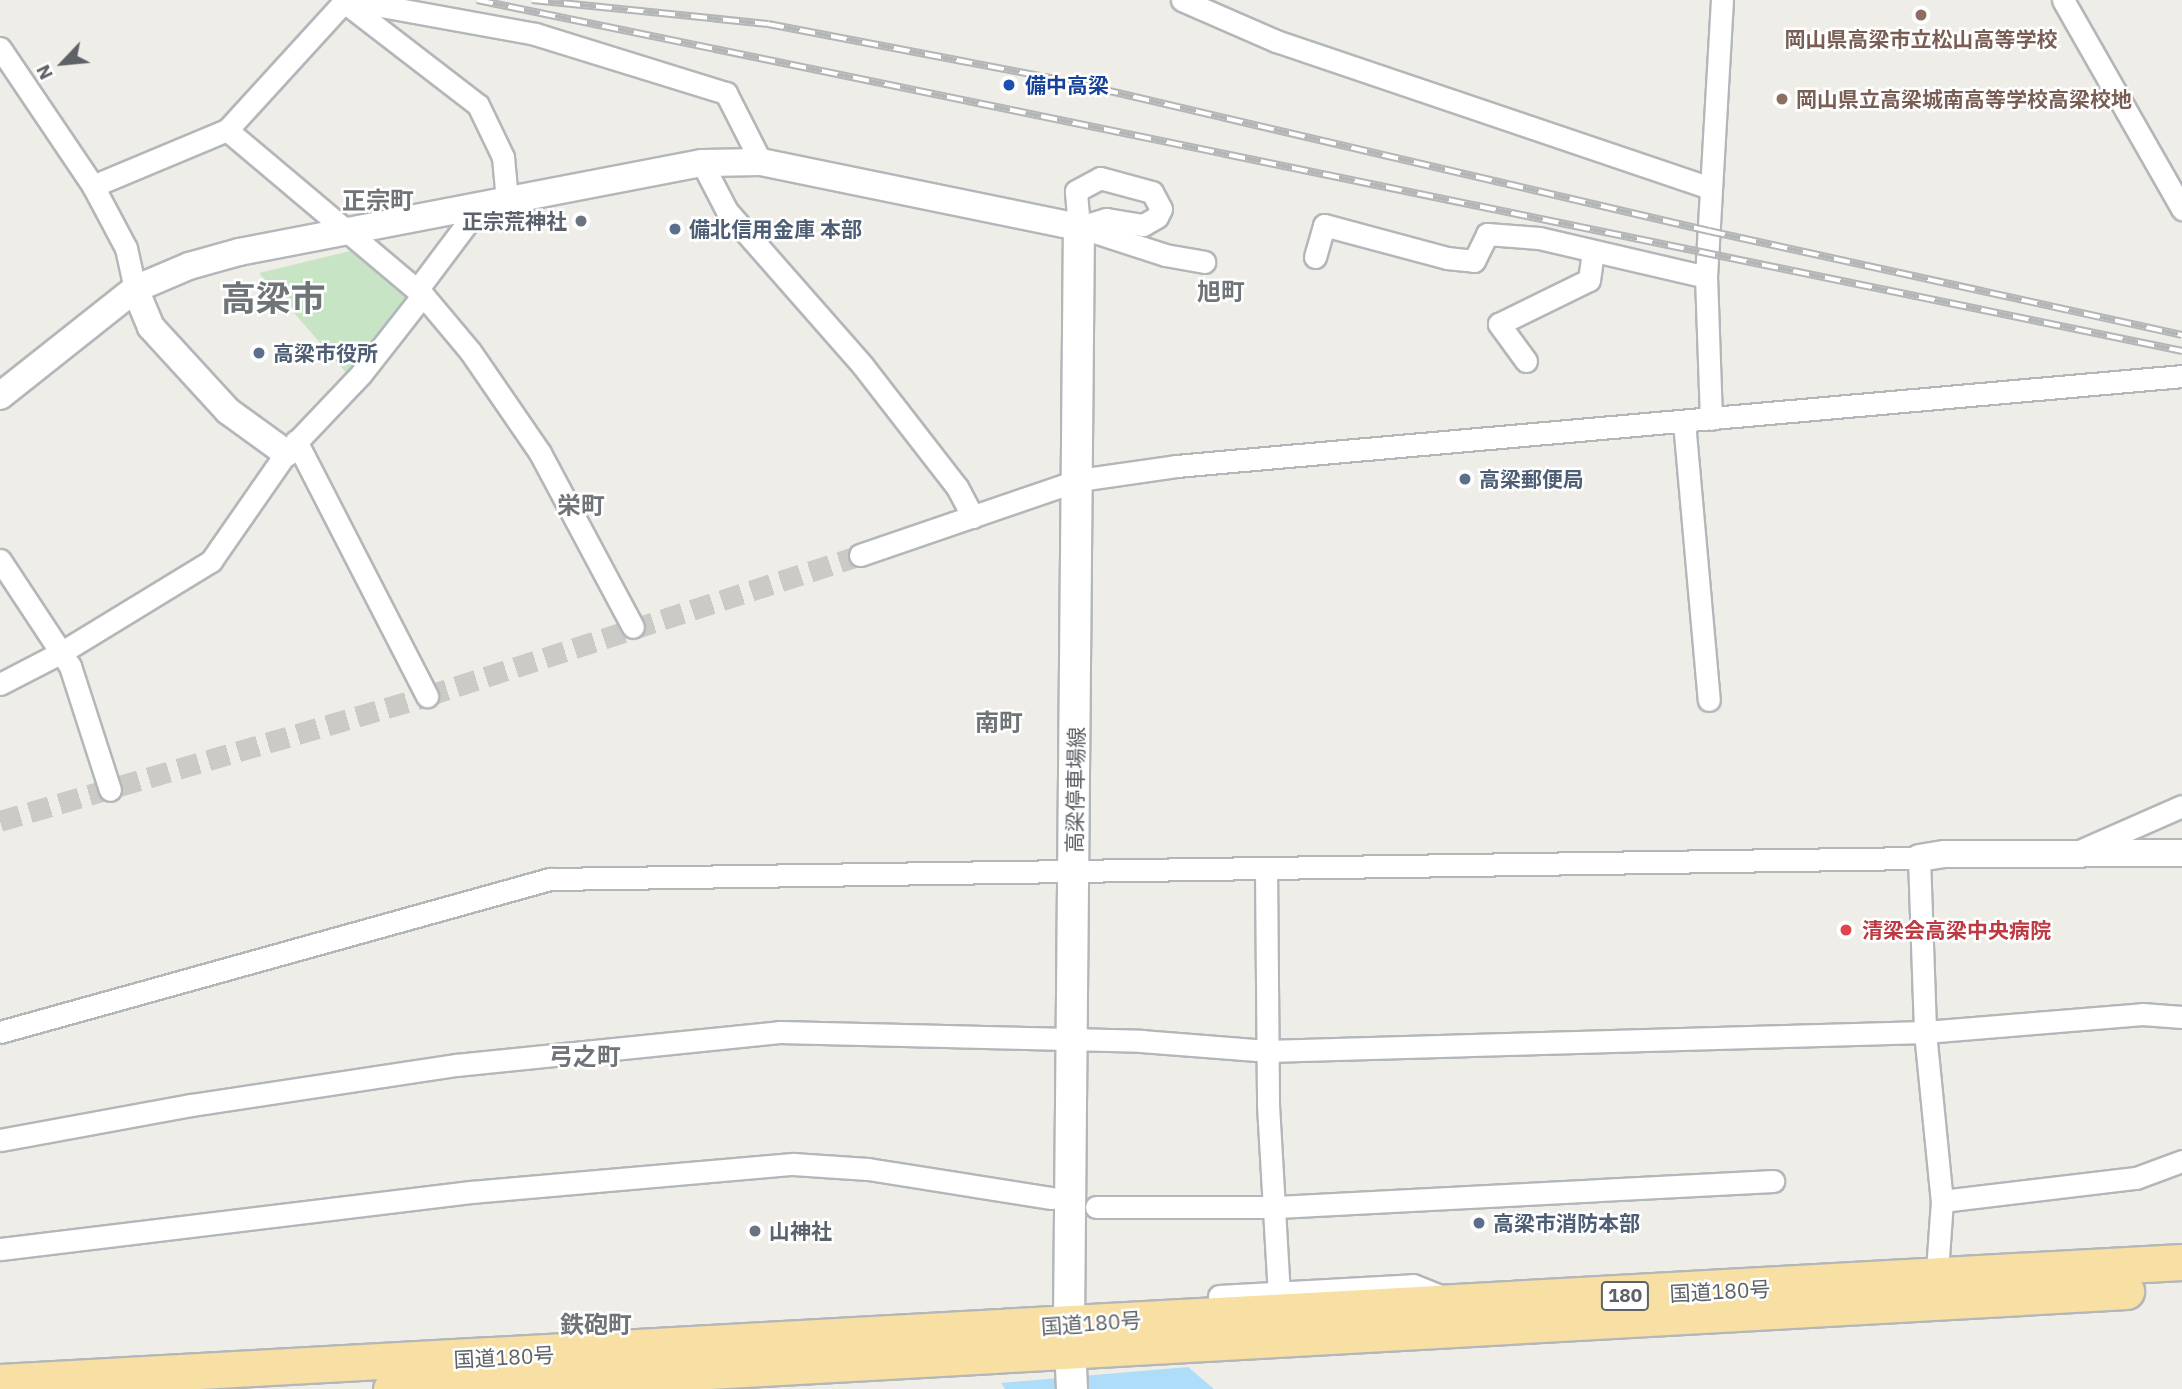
<!DOCTYPE html>
<html>
<head>
<meta charset="utf-8">
<style>
  body { margin:0 }
  #map { position:relative; width:2182px; height:1389px; overflow:hidden; background:#efede7; font-family:"IBM Plex Sans","Noto Sans JP",sans-serif }
  div>[style] { position:absolute }
  .green>* { inset:0; background:#c7e5c5 }
  .water>* { inset:0; background:#adddf9 }
  .minor-tunnel>* { height:21px; margin-top:-10.5px; transform-origin:0; background:repeating-linear-gradient(90deg,#cbcac7 0 21px,transparent 0 31px) }
  .roads { filter:drop-shadow(2px 0 #b4b7ba) drop-shadow(-2px 0 #b4b7ba) drop-shadow(0 2px #b4b7ba) drop-shadow(0 -2px #b4b7ba) }
  .minor>* { height:21px; margin:-10.5px; padding:0 10.5px; transform-origin:10.5px; border-radius:10.5px; background:#fff }
  .tertiary>* { height:26px; margin:-13px; padding:0 13px; transform-origin:13px; border-radius:13px; background:#fff }
  .secondary>* { height:30px; margin:-15px; padding:0 15px; transform-origin:15px; border-radius:15px; background:#fff }
  .trunk>* { height:35px; margin:-17.5px; padding:0 17.5px; transform-origin:17.5px; border-radius:17.5px; background:#f8e0a4 }
  .rail>* { height:8px; margin-top:-4px; transform-origin:0; background:repeating-linear-gradient(90deg,#fff 0 16px,#b4b5b6 0 32px); box-sizing:border-box; border-block:2px solid #b4b5b6 }
  .dots>* { width:19px; height:19px; translate:-50% -50%; box-sizing:border-box; border:4px solid #fff; border-radius:50% }
  span { translate:-50% -50%; white-space:nowrap; text-align:center; line-height:1.15; -webkit-text-stroke:5px #fff; paint-order:stroke }
  .shield-label span { padding:2px 5px; background:#fff; border:2px solid; border-radius:5px; -webkit-text-stroke-width:0 }
  .shield-label { font-size:19px; color:#5e6266; font-weight:700 }
  .education-label { font-size:21px; color:#785e54; font-weight:700 }
  .left { translate:0 -50%; text-align:left }
  .transit-label { font-size:21px; color:#164399; font-weight:700 }
  .worship-label { font-size:21px; color:#5b616d; font-weight:700 }
  .right { translate:-100% -50%; text-align:right }
  .service-label { font-size:21px; color:#4e5e75; font-weight:700 }
  .street-label { font-size:21px; color:#5e6266 }
  .health-label { font-size:21px; color:#be3a42; font-weight:700 }
  .quarter-label { font-size:24px; color:#6f7478; font-weight:700 }
  .town-label { font-size:35px; color:#6f7478; font-weight:700 }
  .north { position:absolute; left:28px; top:28px; width:70px; height:70px; -webkit-text-stroke:5px #fff; paint-order:stroke; rotate:244deg; font-size:19px; font-weight:700; line-height:28px; text-align:center; color:#5e6266 }
  .north::after { content:''; display:block; margin:auto; width:24px; height:32px; background:#5e6266; clip-path:polygon(50% 0,100% 100%,50% 72%,0 100%) }
</style>
</head>
<body>
<div id="map">
  <div class="green">
    <i style="clip-path:polygon(354px 250px,408px 292px,409px 303px,350px 377px,259px 273px)"></i>
  </div>
  <div class="water">
    <i style="clip-path:polygon(1188px 1367px,1214px 1389px,1005px 1389px,1001px 1383px)"></i>
  </div>
  <div class="minor-tunnel">
    <i style="left:0;top:821px;width:445px;rotate:-16.3deg"></i>
    <i style="left:427px;top:696px;width:455px;rotate:-18deg"></i>
  </div>
  <div class="roads">
    <div class="minor">
      <i style="left:1182px;top:0;width:103px;rotate:23.6deg"></i>
      <i style="left:1276px;top:41px;width:458px;rotate:18.7deg"></i>
      <i style="left:2063px;top:0;width:241px;rotate:60.3deg"></i>
      <i style="left:343px;top:1px;width:170px;rotate:37.6deg"></i>
      <i style="left:478px;top:105px;width:58px;rotate:64.3deg"></i>
      <i style="left:503px;top:157px;width:43px;rotate:84.7deg"></i>
      <i style="left:0;top:48px;width:166px;rotate:56deg"></i>
      <i style="left:93px;top:186px;width:70px;rotate:62deg"></i>
      <i style="left:126px;top:248px;width:42px;rotate:77.6deg"></i>
      <i style="left:227px;top:130px;width:256px;rotate:40.1deg"></i>
      <i style="left:423px;top:295px;width:73px;rotate:50deg"></i>
      <i style="left:470px;top:351px;width:124px;rotate:55.5deg"></i>
      <i style="left:540px;top:453px;width:197px;rotate:61.9deg"></i>
      <i style="left:702px;top:163px;width:54px;rotate:62.5deg"></i>
      <i style="left:727px;top:211px;width:206px;rotate:48.7deg"></i>
      <i style="left:863px;top:366px;width:153px;rotate:52.2deg"></i>
      <i style="left:957px;top:487px;width:34px;rotate:62deg"></i>
      <i style="left:1100px;top:178px;width:54px;rotate:15.1deg"></i>
      <i style="left:1152px;top:192px;width:19px;rotate:62deg"></i>
      <i style="left:1161px;top:209px;width:9px;rotate:117deg"></i>
      <i style="left:1157px;top:217px;width:16px;rotate:150deg"></i>
      <i style="left:1143px;top:225px;width:37px;rotate:-171deg"></i>
      <i style="left:1106px;top:219px;width:28px;rotate:163deg"></i>
      <i style="left:1079px;top:227px;width:36px;rotate:-95deg"></i>
      <i style="left:1076px;top:191px;width:27px;rotate:-28deg"></i>
      <i style="left:93px;top:186px;width:145px;rotate:-22.7deg"></i>
      <i style="left:227px;top:130px;width:173px;rotate:-47.6deg"></i>
      <i style="left:344px;top:2px;width:10px;rotate:-6deg"></i>
      <i style="left:354px;top:1px;width:184px;rotate:10.3deg"></i>
      <i style="left:535px;top:34px;width:200px;rotate:17.2deg"></i>
      <i style="left:726px;top:93px;width:77px;rotate:63.1deg"></i>
      <i style="left:1079px;top:227px;width:90px;rotate:18deg"></i>
      <i style="left:1165px;top:255px;width:40px;rotate:10deg"></i>
      <i style="left:1315px;top:257px;width:33px;rotate:-74deg"></i>
      <i style="left:1324px;top:225px;width:127px;rotate:15deg"></i>
      <i style="left:1447px;top:258px;width:27px;rotate:6deg"></i>
      <i style="left:1474px;top:261px;width:30px;rotate:-64deg"></i>
      <i style="left:1487px;top:234px;width:52px;rotate:4.4deg"></i>
      <i style="left:1539px;top:238px;width:171px;rotate:13.1deg"></i>
      <i style="left:417px;top:290px;width:105px;rotate:-53.1deg"></i>
      <i style="left:1526px;top:361px;width:46px;rotate:-126.1deg"></i>
      <i style="left:1499px;top:324px;width:100px;rotate:-26.1deg"></i>
      <i style="left:1589px;top:280px;width:27px;rotate:-82deg"></i>
      <i style="left:1711px;top:419px;width:142px;rotate:-92deg"></i>
      <i style="left:1706px;top:277px;width:277px;rotate:-86.7deg"></i>
      <i style="left:1684px;top:422px;width:279px;rotate:84.9deg"></i>
      <i style="left:296px;top:441px;width:287px;rotate:62.8deg"></i>
      <i style="left:860px;top:555px;width:231px;rotate:-18.9deg"></i>
      <i style="left:1079px;top:480px;width:98px;rotate:-8.2deg"></i>
      <i style="left:1176px;top:466px;width:1010px;rotate:-5.11deg"></i>
      <i style="left:0;top:560px;width:127px;rotate:56.6deg"></i>
      <i style="left:70px;top:666px;width:130px;rotate:72.1deg"></i>
      <i style="left:0;top:684px;width:70px;rotate:-27.3deg"></i>
      <i style="left:62px;top:652px;width:175px;rotate:-31.4deg"></i>
      <i style="left:211px;top:561px;width:131px;rotate:-55.2deg"></i>
      <i style="left:286px;top:453px;width:109px;rotate:-46.5deg"></i>
      <i style="left:361px;top:374px;width:100px;rotate:-51.9deg"></i>
      <i style="left:2082px;top:850px;width:109px;rotate:-23.7deg"></i>
      <i style="left:1266px;top:868px;width:237px;rotate:89.5deg"></i>
      <i style="left:1268px;top:1105px;width:188px;rotate:86.7deg"></i>
      <i style="left:0;top:1032px;width:571px;rotate:-15.55deg"></i>
      <i style="left:550px;top:879px;width:1369px;rotate:-0.88deg"></i>
      <i style="left:1919px;top:858px;width:174px;rotate:88deg"></i>
      <i style="left:1925px;top:1032px;width:170px;rotate:84.3deg"></i>
      <i style="left:1942px;top:1201px;width:84px;rotate:94.1deg"></i>
      <i style="left:0;top:1140px;width:194px;rotate:-10.4deg"></i>
      <i style="left:191px;top:1105px;width:268px;rotate:-8.6deg"></i>
      <i style="left:456px;top:1065px;width:325px;rotate:-5.8deg"></i>
      <i style="left:779px;top:1032px;width:362px;rotate:1.4deg"></i>
      <i style="left:1141px;top:1041px;width:126px;rotate:4.5deg"></i>
      <i style="left:1267px;top:1051px;width:658px;rotate:-1.65deg"></i>
      <i style="left:1925px;top:1032px;width:218px;rotate:-4.7deg"></i>
      <i style="left:2142px;top:1014px;width:40px;rotate:4.3deg"></i>
      <i style="left:1942px;top:1201px;width:195px;rotate:-6.8deg"></i>
      <i style="left:2136px;top:1178px;width:49px;rotate:-20.3deg"></i>
      <i style="left:1096px;top:1207px;width:181px"></i>
      <i style="left:1277px;top:1207px;width:497px;rotate:-3deg"></i>
      <i style="left:0;top:1249px;width:474px;rotate:-6.9deg"></i>
      <i style="left:471px;top:1192px;width:323px;rotate:-5deg"></i>
      <i style="left:793px;top:1164px;width:75px;rotate:3.8deg"></i>
      <i style="left:868px;top:1169px;width:186px;rotate:9deg"></i>
      <i style="left:1219px;top:1296px;width:194px;rotate:-3.2deg"></i>
      <i style="left:1413px;top:1285px;width:32px;rotate:22deg"></i>
    </div>
    <div class="tertiary">
      <i style="left:135px;top:289px;width:41px;rotate:67.2deg"></i>
      <i style="left:151px;top:327px;width:114px;rotate:47.5deg"></i>
      <i style="left:228px;top:411px;width:72px;rotate:35.9deg"></i>
      <i style="left:0;top:396px;width:172px;rotate:-38.4deg"></i>
      <i style="left:135px;top:289px;width:59px;rotate:-23.1deg"></i>
      <i style="left:189px;top:266px;width:52px;rotate:-15.6deg"></i>
      <i style="left:239px;top:252px;width:471px;rotate:-10.9deg"></i>
      <i style="left:702px;top:163px;width:59px;rotate:-1deg"></i>
      <i style="left:761px;top:162px;width:325px;rotate:11.6deg"></i>
      <i style="left:1919px;top:858px;width:26px;rotate:-9deg"></i>
      <i style="left:1945px;top:854px;width:237px;rotate:-0.2deg"></i>
    </div>
    <div class="secondary">
      <i style="left:1072px;top:1389px;width:64px;rotate:-92.7deg"></i>
      <i style="left:1069px;top:1325px;width:1098px;rotate:-89.48deg"></i>
    </div>
    <div class="trunk">
      <i style="left:0;top:1382px;width:2185px;rotate:-3.15deg"></i>
      <i style="left:391px;top:1389px;width:1738px;rotate:-3.23deg"></i>
    </div>
  </div>
  <div class="rail">
    <i style="left:477px;top:0;width:1741px;rotate:11.63deg"></i>
    <i style="left:532px;top:0;width:237px;rotate:5.8deg"></i>
    <i style="left:768px;top:24px;width:309px;rotate:10.8deg"></i>
    <i style="left:1071px;top:82px;width:655px;rotate:13.15deg"></i>
    <i style="left:1709px;top:231px;width:484px;rotate:12.4deg"></i>
  </div>
  <div class="dots">
    <i style="left:1921px;top:15px;background:#8d6e63"></i>
    <i style="left:1009px;top:85px;background:#1a4fb4"></i>
    <i style="left:1782px;top:99px;background:#8d6e63"></i>
    <i style="left:581px;top:221px;background:#6b7280"></i>
    <i style="left:675px;top:229px;background:#5c6f8a"></i>
    <i style="left:259px;top:353px;background:#5c6f8a"></i>
    <i style="left:1465px;top:479px;background:#5c6f8a"></i>
    <i style="left:1846px;top:930px;background:#e0444e"></i>
    <i style="left:1479px;top:1223px;background:#5c6f8a"></i>
    <i style="left:755px;top:1231px;background:#6b7280"></i>
  </div>
  <div class="shield-label">
    <span style="left:1625px;top:1296px">180</span>
  </div>
  <div class="education-label">
    <span style="left:1921px;top:39px">岡山県高梁市立松山高等学校</span>
    <span class="left" style="left:1796px;top:99px">岡山県立高梁城南高等学校高梁校地</span>
  </div>
  <div class="transit-label">
    <span class="left" style="left:1025px;top:85px">備中高梁</span>
  </div>
  <div class="worship-label">
    <span class="right" style="left:567px;top:221px">正宗荒神社</span>
    <span class="left" style="left:769px;top:1231px">山神社</span>
  </div>
  <div class="service-label">
    <span class="left" style="left:689px;top:229px">備北信用金庫 本部</span>
    <span class="left" style="left:273px;top:353px">高梁市役所</span>
    <span class="left" style="left:1479px;top:479px">高梁郵便局</span>
    <span class="left" style="left:1493px;top:1223px">高梁市消防本部</span>
  </div>
  <div class="street-label">
    <span style="left:1075px;top:790px;rotate:-89deg">高梁停車場線</span>
    <span style="left:1720px;top:1291px;rotate:-3deg">国道180号</span>
    <span style="left:1091px;top:1323px;rotate:-4deg">国道180号</span>
    <span style="left:504px;top:1357px;rotate:-3deg">国道180号</span>
  </div>
  <div class="health-label">
    <span class="left" style="left:1862px;top:930px">清梁会高梁中央病院</span>
  </div>
  <div class="quarter-label">
    <span style="left:378px;top:201px">正宗町</span>
    <span style="left:1221px;top:292px">旭町</span>
    <span style="left:581px;top:506px">栄町</span>
    <span style="left:999px;top:723px">南町</span>
    <span style="left:585px;top:1057px">弓之町</span>
    <span style="left:596px;top:1325px">鉄砲町</span>
  </div>
  <div class="town-label">
    <span style="left:273px;top:298px">高梁市</span>
  </div>
  <div class="north">N</div>
</div>
</body>
</html>
